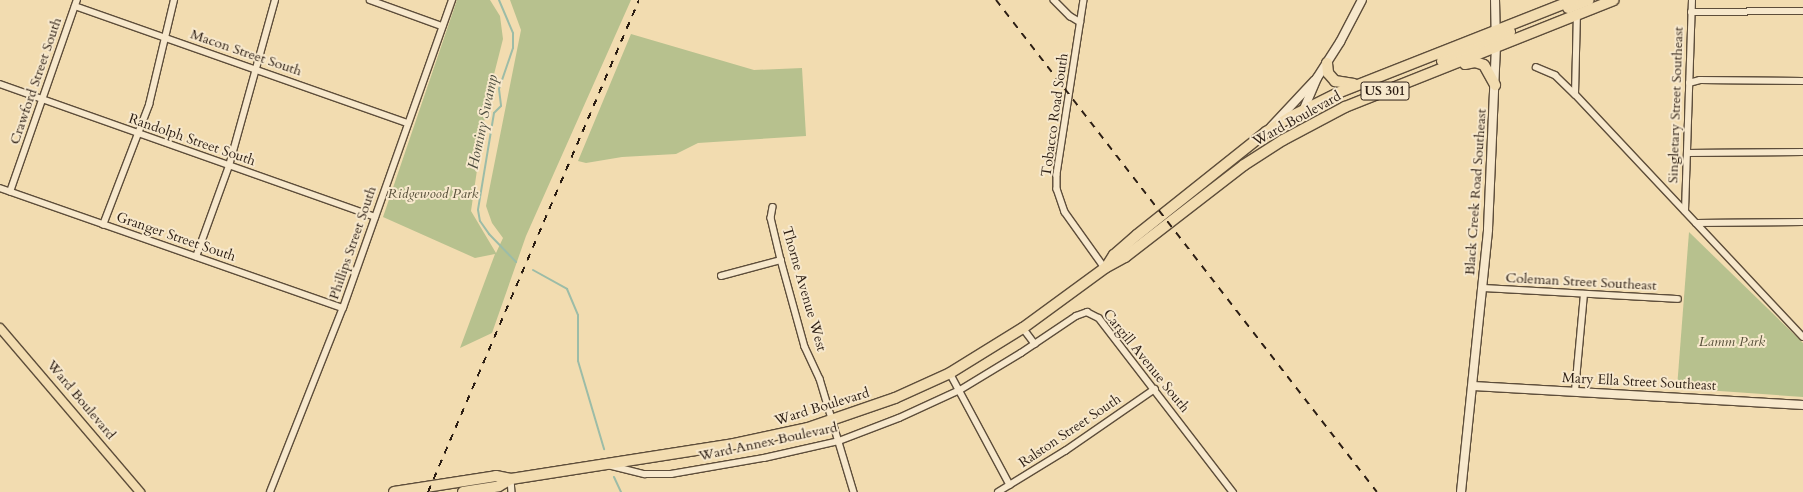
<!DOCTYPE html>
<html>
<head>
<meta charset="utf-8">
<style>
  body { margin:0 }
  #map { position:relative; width:1803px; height:492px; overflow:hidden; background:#f2dcb0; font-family:Cardo,serif }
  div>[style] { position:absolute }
  .green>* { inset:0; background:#b7c18e }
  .stream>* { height:2px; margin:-1px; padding:0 1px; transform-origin:1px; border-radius:1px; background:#9cbca7 }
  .roads { filter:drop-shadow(1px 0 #5d4d3a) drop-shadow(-1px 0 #5d4d3a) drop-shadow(0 1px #5d4d3a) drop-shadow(0 -1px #5d4d3a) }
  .street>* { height:5.5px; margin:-2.75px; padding:0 2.75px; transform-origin:2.75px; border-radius:2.75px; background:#f7e8cc }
  .secondary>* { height:8px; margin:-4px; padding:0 4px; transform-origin:4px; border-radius:4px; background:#f7e8cc }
  .primary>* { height:8px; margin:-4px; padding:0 4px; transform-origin:4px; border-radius:4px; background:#f2dcb0 }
  .highway>* { height:10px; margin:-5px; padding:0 5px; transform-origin:5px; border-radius:5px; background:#f2dcb0 }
  .rail>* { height:2px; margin-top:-1px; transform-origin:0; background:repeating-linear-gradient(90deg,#2b1d13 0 7px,transparent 0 14px) }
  span { translate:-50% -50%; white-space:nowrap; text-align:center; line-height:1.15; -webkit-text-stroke:4px #f7e8cc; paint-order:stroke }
  .shield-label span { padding:1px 3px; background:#f7e8cc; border:1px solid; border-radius:3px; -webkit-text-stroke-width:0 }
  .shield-label { font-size:13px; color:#2b1d13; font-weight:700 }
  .street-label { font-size:14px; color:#2b1d13 }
  .park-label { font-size:14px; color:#554e38; font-style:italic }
  .water-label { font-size:15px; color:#4d4d3f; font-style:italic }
</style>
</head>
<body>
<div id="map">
  <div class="green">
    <i style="clip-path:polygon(457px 0,490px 0,500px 16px,503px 39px,487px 102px,471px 211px,496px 253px,503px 238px,492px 223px,486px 206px,521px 30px,510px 0,631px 0,526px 236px,492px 333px,460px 348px,495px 254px,475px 258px,383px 217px)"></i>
    <i style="clip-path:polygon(631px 34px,754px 70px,802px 68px,806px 136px,698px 143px,676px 154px,622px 157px,586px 163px,578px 161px)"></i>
    <i style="clip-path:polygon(1689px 232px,1803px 343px,1803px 397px,1677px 388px)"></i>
  </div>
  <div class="stream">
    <i style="left:499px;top:0;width:36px;rotate:67deg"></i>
    <i style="left:513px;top:33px;width:15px;rotate:90deg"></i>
    <i style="left:513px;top:48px;width:43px;rotate:108.9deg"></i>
    <i style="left:499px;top:89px;width:17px;rotate:83deg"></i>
    <i style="left:501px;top:106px;width:10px;rotate:135deg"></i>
    <i style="left:494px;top:113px;width:98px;rotate:99.4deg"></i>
    <i style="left:478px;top:210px;width:11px;rotate:80deg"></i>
    <i style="left:480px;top:221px;width:16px;rotate:55deg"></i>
    <i style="left:489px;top:234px;width:39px;rotate:46deg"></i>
    <i style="left:533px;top:270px;width:39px;rotate:29deg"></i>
    <i style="left:567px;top:289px;width:28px;rotate:67deg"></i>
    <i style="left:578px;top:315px;width:46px;rotate:90deg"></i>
    <i style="left:578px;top:361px;width:92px;rotate:73.5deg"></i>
    <i style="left:614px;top:477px;width:17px;rotate:65deg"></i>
  </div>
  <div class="roads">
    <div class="street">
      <i style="left:370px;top:0;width:77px;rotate:19.9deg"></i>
      <i style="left:1054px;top:0;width:23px;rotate:45deg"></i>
      <i style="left:1070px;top:16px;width:12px;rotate:31deg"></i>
      <i style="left:1084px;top:0;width:177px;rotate:98.8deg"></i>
      <i style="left:1057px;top:175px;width:14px;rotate:90deg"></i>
      <i style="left:1057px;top:189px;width:24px;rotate:71deg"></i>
      <i style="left:1065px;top:212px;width:69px;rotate:54.5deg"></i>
      <i style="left:75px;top:6px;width:353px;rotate:19.4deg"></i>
      <i style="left:1691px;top:12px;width:112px;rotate:-0.5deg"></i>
      <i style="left:1536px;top:67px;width:21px;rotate:23deg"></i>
      <i style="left:1555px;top:75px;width:28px;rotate:44deg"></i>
      <i style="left:1575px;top:94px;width:333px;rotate:46.8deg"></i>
      <i style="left:1689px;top:83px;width:11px;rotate:-15deg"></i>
      <i style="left:1700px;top:80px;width:103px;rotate:0.6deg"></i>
      <i style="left:0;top:84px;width:398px;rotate:19.5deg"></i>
      <i style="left:1575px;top:94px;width:80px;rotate:-88.6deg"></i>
      <i style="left:1687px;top:153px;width:116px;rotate:-0.5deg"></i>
      <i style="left:0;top:188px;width:363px;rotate:19.3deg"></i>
      <i style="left:10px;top:192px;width:203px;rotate:-70.8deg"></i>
      <i style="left:773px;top:207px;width:11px;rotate:100deg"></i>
      <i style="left:771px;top:218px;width:43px;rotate:76.6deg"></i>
      <i style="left:781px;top:260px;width:90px;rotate:74.6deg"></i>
      <i style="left:805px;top:347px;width:35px;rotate:65deg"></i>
      <i style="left:820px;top:379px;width:118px;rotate:73.3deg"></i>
      <i style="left:1685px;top:211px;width:211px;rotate:-88.1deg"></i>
      <i style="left:1696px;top:223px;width:107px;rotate:-0.5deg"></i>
      <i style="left:103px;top:225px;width:129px;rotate:-69deg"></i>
      <i style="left:149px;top:105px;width:108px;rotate:-76.6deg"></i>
      <i style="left:196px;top:257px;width:97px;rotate:-70.1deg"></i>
      <i style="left:229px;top:166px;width:172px;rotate:-74.5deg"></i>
      <i style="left:721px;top:276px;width:62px;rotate:-14.9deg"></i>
      <i style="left:1482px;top:288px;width:196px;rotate:3.2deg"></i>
      <i style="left:1023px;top:328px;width:20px;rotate:53deg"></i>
      <i style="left:950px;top:373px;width:127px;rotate:61.8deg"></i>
      <i style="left:1575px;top:391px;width:97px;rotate:-84.7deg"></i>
      <i style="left:608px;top:465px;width:38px;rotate:14deg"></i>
      <i style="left:645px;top:474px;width:26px"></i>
      <i style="left:671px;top:474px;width:94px;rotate:-9.8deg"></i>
      <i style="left:764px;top:458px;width:77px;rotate:-12.8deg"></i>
      <i style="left:839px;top:441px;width:64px;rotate:-21deg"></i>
      <i style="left:899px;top:418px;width:67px;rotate:-24.7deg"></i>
      <i style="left:960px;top:390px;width:71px;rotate:-31.2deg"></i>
      <i style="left:1021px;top:353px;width:66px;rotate:-33.9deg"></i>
      <i style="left:1076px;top:316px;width:12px;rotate:-20deg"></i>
      <i style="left:1087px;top:312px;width:13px;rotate:27deg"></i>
      <i style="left:1099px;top:318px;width:220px;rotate:52.4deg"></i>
      <i style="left:511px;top:479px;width:13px;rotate:86deg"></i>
      <i style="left:270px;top:492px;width:198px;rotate:-68.4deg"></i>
      <i style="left:343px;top:308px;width:327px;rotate:-70.5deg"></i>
      <i style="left:998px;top:492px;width:79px;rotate:-31.5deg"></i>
      <i style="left:1065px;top:451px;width:109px;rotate:-34.6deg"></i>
    </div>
    <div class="secondary">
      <i style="left:1303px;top:111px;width:36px;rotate:-67deg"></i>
      <i style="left:1317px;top:78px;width:43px;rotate:-57.4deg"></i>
      <i style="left:1340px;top:42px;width:47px;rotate:-62.4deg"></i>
      <i style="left:1271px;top:127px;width:64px;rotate:-46.9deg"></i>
      <i style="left:1473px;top:386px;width:331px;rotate:3.3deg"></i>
      <i style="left:1461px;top:492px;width:264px;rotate:-84.1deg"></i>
      <i style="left:1488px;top:229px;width:182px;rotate:-87.5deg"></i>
      <i style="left:1496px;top:47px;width:47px;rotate:-91.2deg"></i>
    </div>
    <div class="primary">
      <i style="left:0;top:328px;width:216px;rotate:49.5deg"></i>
    </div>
    <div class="highway">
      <i style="left:1568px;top:8px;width:22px;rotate:-21deg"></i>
      <i style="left:1442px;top:61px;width:74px;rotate:-23.1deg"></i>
      <i style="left:1327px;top:63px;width:10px;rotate:84deg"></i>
      <i style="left:1328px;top:73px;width:11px;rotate:49deg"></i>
      <i style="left:1335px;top:81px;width:19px;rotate:9deg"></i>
      <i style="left:1465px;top:64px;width:10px;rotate:-11deg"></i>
      <i style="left:1475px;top:62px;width:9px;rotate:18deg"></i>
      <i style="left:1484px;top:65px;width:23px;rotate:61deg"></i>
      <i style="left:1107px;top:266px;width:13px;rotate:-58deg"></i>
      <i style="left:1114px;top:255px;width:30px;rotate:-41deg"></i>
      <i style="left:1137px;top:235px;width:165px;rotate:-38.6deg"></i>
      <i style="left:1266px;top:132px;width:28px;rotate:-32deg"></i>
      <i style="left:1290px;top:117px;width:56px;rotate:-26.6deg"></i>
      <i style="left:1340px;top:92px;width:251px;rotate:-21.5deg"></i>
      <i style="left:394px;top:492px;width:103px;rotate:-8.9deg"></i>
      <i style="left:496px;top:476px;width:15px;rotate:11deg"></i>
      <i style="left:511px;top:479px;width:226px;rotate:-8.9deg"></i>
      <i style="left:734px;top:444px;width:76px;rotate:-12.2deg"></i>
      <i style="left:808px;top:428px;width:92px;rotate:-19deg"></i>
      <i style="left:895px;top:398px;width:60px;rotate:-24.4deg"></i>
      <i style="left:950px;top:373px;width:86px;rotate:-31.7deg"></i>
      <i style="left:1023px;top:328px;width:102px;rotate:-36.2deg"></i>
      <i style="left:1105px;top:268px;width:23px;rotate:-29deg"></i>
      <i style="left:1125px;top:257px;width:150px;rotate:-37.7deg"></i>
      <i style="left:1244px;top:165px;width:46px;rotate:-32.7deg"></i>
      <i style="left:1283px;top:140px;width:70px;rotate:-28deg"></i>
      <i style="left:1345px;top:107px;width:289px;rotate:-21.7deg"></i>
      <i style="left:463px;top:492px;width:36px;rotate:-9deg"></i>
      <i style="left:499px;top:486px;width:14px;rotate:-30deg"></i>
    </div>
  </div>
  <div class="rail">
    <i style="left:996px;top:0;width:622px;rotate:52.25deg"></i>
    <i style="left:428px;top:492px;width:535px;rotate:-66.79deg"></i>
  </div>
  <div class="shield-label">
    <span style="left:1385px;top:91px">US 301</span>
  </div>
  <div class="street-label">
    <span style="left:246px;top:53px;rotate:19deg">Macon Street South</span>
    <span style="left:36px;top:81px;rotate:-71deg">Crawford Street South</span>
    <span style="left:1676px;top:105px;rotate:-88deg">Singletary Street Southeast</span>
    <span style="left:1055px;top:115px;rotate:-82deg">Tobacco Road South</span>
    <span style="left:1297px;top:119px;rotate:-29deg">Ward Boulevard</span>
    <span style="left:192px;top:140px;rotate:19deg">Randolph Street South</span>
    <span style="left:1476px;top:192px;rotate:-86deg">Black Creek Road Southeast</span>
    <span style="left:176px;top:237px;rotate:19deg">Granger Street South</span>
    <span style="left:353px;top:243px;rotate:-71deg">Phillips Street South</span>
    <span style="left:1581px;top:282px;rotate:3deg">Coleman Street Southeast</span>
    <span style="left:804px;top:289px;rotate:74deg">Thorne Avenue West</span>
    <span style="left:1146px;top:361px;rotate:51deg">Cargill Avenue South</span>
    <span style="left:1639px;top:382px;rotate:3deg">Mary Ella Street Southeast</span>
    <span style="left:81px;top:400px;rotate:50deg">Ward Boulevard</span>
    <span style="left:822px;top:407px;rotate:-17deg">Ward Boulevard</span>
    <span style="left:1070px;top:431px;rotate:-34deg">Ralston Street South</span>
    <span style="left:768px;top:442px;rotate:-12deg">Ward Annex Boulevard</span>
  </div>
  <div class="park-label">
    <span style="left:433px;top:194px">Ridgewood Park</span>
    <span style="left:1732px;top:342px">Lamm Park</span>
  </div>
  <div class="water-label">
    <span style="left:483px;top:122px;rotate:-78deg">Hominy Swamp</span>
  </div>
</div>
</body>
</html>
